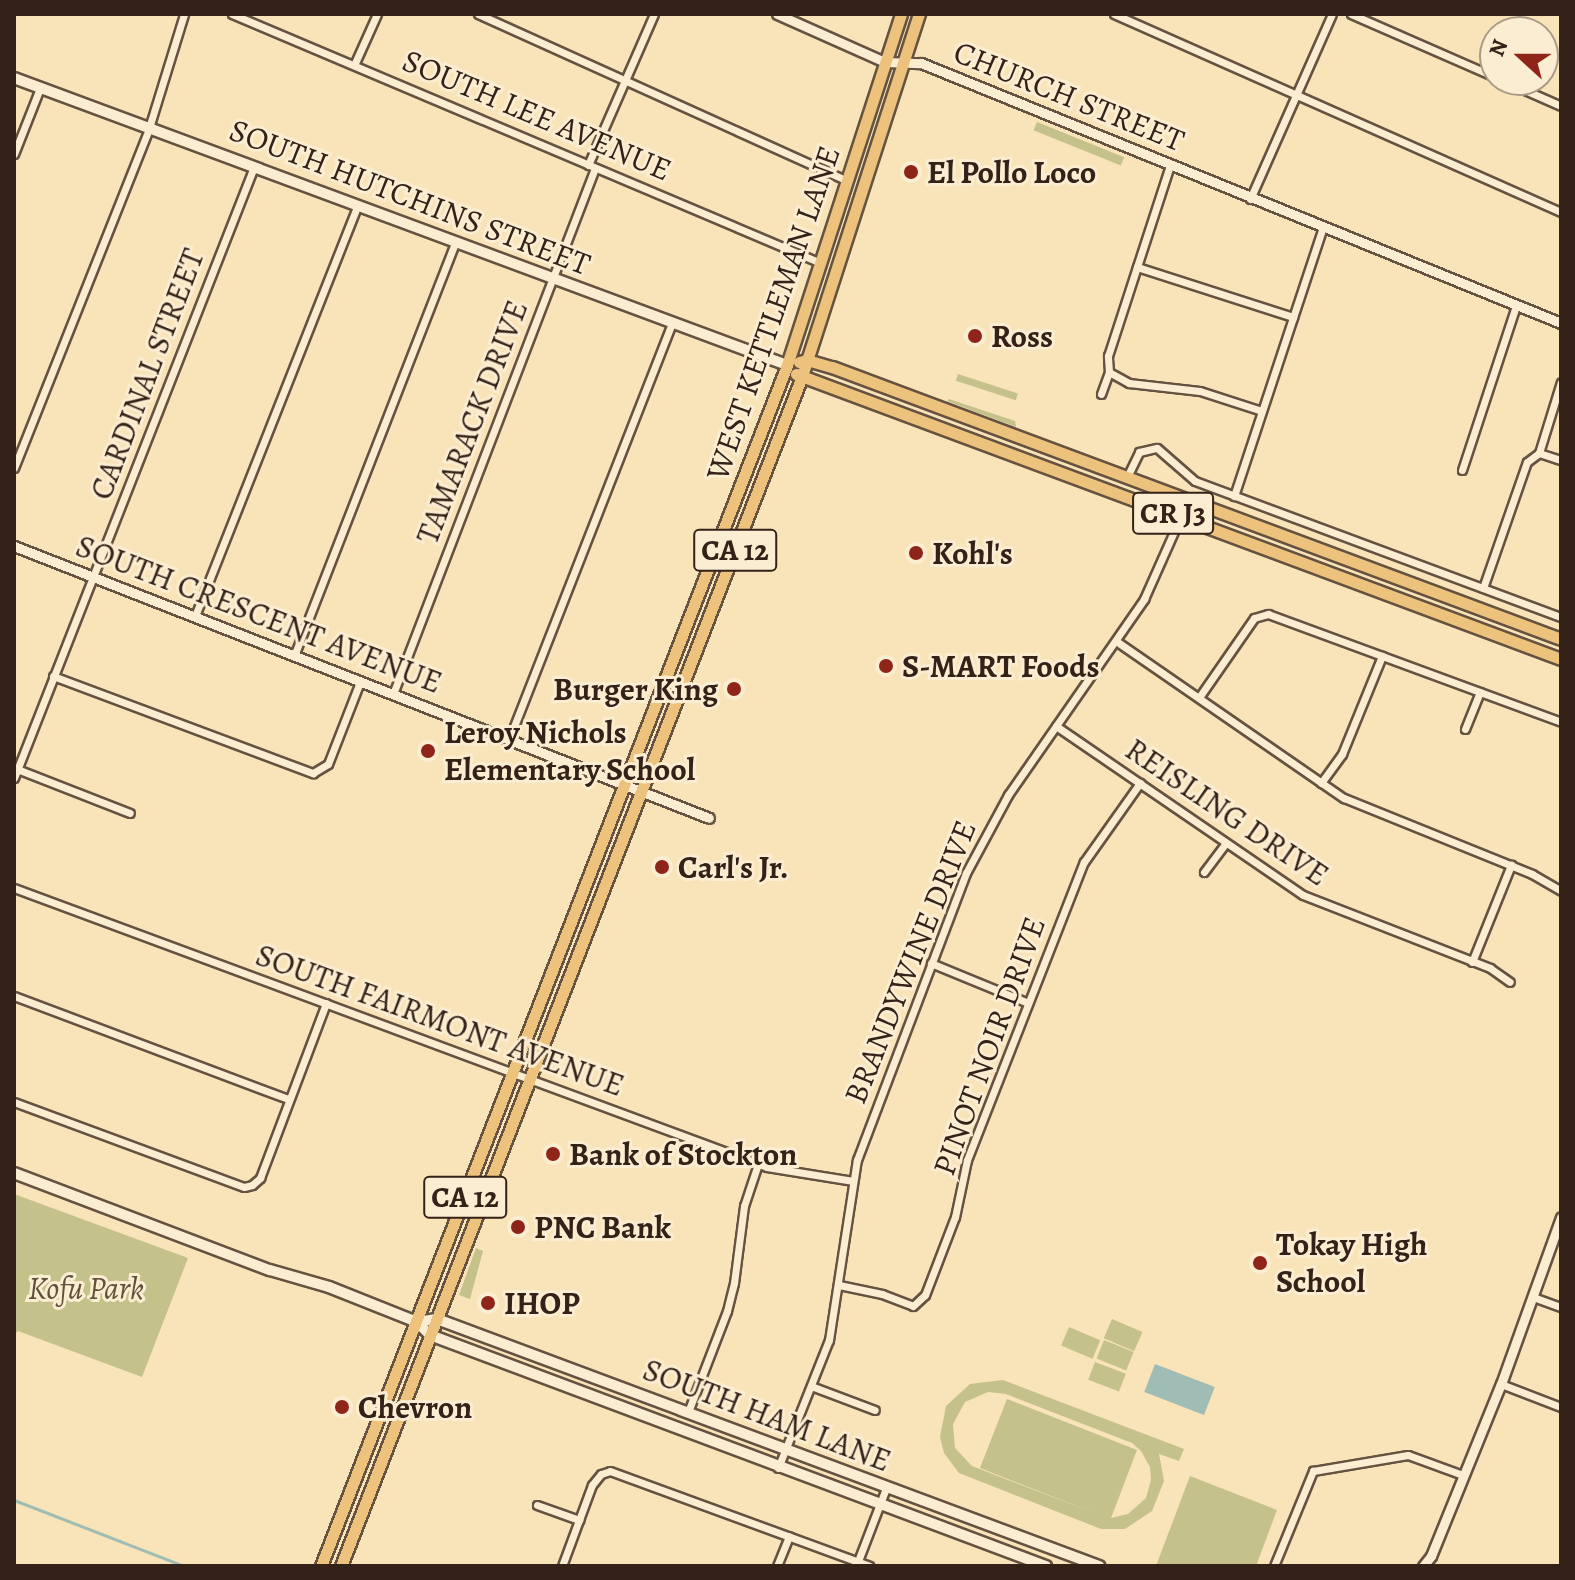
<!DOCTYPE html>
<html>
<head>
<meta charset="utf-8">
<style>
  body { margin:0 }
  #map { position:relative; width:1575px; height:1580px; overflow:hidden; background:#f9e3b8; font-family:Alegreya,serif }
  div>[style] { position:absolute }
  .green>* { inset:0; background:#c4c18a; transform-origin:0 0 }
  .water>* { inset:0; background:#9fbdb5; transform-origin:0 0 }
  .stream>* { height:3px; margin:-1.5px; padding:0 1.5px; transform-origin:1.5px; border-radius:1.5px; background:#9fbdb5 }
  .roads { filter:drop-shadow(2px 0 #655240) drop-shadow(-2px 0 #655240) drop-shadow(0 2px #655240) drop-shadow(0 -2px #655240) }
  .minor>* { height:7px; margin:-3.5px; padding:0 3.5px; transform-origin:3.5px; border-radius:3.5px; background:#fbedd1 }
  .tertiary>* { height:9px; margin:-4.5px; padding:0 4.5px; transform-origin:4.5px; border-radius:4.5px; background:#fbedd1 }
  .secondary>* { height:10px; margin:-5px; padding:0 5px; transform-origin:5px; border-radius:5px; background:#fbedd1 }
  .primary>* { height:11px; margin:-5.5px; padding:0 5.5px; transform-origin:5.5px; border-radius:5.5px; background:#ecc27c }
  .dots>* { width:22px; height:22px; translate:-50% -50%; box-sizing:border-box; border:4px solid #fbedd1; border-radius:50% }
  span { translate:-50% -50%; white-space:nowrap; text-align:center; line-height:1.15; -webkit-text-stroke:6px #fbedd1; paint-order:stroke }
  .shield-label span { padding:2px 6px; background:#fbedd1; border:2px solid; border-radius:6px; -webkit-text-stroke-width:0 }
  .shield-label { font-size:30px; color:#342218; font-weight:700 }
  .street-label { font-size:32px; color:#342218 }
  .poi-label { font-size:32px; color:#342218; font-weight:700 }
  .left { translate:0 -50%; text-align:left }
  .right { translate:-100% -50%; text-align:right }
  .park-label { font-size:32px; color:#5f523a; font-style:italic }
  .frame { position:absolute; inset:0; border:16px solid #342218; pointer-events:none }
  .north { position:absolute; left:1479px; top:16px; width:80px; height:80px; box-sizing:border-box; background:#fbedd1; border:2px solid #ab9c87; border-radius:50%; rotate:291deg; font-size:22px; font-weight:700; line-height:32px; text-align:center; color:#342218 }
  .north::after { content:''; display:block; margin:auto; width:28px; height:36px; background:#8f2418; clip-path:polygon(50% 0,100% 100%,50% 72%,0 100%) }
</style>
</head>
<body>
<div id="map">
  <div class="green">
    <i style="left:1037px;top:122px;width:94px;height:9px;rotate:22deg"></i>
    <i style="left:958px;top:374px;width:63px;height:7px;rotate:18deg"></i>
    <i style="clip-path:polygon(949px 399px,1015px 421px,1016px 427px,947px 401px)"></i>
    <i style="clip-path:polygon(14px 1194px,188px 1258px,142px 1377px,18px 1331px,14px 1335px)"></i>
    <i style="clip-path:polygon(476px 1248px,483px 1251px,470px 1299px,459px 1295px)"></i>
    <i style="left:1112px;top:1319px;width:33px;height:21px;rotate:23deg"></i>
    <i style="left:1069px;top:1327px;width:34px;height:20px;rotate:23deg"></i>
    <i style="left:1104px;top:1340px;width:32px;height:20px;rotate:22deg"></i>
    <i style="left:1095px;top:1362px;width:33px;height:19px;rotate:21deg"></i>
    <i style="clip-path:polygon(evenodd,1003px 1380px,1184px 1449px,1179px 1461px,1159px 1454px,1164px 1481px,1152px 1511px,1125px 1529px,1101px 1529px,959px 1473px,944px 1453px,940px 1437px,946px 1406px,970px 1384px,1003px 1380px,988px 1392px,1006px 1394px,1132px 1443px,1141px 1451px,1150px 1467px,1151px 1480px,1146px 1498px,1128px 1514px,1111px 1518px,1137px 1450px,1007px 1399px,980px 1468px,1102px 1516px,972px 1466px,955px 1448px,953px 1424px,965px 1402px,988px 1392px)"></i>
    <i style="clip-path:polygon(1190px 1476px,1277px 1510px,1256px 1566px,1156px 1566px)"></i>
  </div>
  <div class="water">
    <i style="left:1155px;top:1364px;width:64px;height:30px;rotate:21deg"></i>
  </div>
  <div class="stream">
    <i style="left:14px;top:1500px;width:182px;rotate:21.2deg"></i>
  </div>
  <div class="roads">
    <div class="minor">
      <i style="left:232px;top:14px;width:639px;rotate:22.92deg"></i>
      <i style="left:478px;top:14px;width:406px;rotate:24.3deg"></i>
      <i style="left:1114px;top:14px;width:489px;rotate:23.9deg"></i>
      <i style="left:1351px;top:14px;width:157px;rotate:23.6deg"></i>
      <i style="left:355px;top:63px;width:54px;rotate:-65.8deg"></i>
      <i style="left:1502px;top:80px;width:64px;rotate:23.8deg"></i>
      <i style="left:14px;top:154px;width:71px;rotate:-68.5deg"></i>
      <i style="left:588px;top:165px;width:165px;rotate:-66.4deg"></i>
      <i style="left:1250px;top:199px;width:202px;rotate:-66.1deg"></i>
      <i style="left:1137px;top:267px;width:164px;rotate:17.8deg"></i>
      <i style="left:1109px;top:372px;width:23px;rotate:29deg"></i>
      <i style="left:1129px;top:383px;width:71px;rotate:6.4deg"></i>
      <i style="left:1200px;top:391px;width:65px;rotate:17.9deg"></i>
      <i style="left:1101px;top:394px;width:23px;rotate:-70deg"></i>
      <i style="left:1109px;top:372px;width:16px;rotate:-94deg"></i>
      <i style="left:1108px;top:356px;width:201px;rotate:-72deg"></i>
      <i style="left:1539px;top:453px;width:74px;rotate:-72.8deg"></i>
      <i style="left:1539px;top:453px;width:23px;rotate:18deg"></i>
      <i style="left:14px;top:468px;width:366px;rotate:-68.3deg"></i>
      <i style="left:149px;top:128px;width:119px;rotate:-72.9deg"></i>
      <i style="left:1462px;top:470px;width:173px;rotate:-71.8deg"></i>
      <i style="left:1127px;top:477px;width:28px;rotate:-64deg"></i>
      <i style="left:1139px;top:452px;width:18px;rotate:-13deg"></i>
      <i style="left:1157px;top:448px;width:50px;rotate:41deg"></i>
      <i style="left:1195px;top:481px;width:390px;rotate:20.4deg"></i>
      <i style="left:1234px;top:496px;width:283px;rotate:-71.7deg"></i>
      <i style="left:1483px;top:588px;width:133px;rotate:-70.8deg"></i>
      <i style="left:1527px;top:462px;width:15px;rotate:-37deg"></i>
      <i style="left:195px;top:616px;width:441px;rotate:-68.4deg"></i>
      <i style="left:1116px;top:641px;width:277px;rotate:34.6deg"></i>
      <i style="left:1344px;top:798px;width:203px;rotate:22deg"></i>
      <i style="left:1532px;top:874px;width:34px;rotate:30deg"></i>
      <i style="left:294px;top:656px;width:444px;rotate:-68.7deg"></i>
      <i style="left:53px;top:676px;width:278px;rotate:20.5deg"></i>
      <i style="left:313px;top:773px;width:17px;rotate:-31deg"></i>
      <i style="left:328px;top:764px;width:88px;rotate:-68.7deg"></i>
      <i style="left:393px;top:694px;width:563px;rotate:-68.99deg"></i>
      <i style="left:1200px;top:696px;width:95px;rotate:-55.3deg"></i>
      <i style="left:1254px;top:618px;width:15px;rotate:-16deg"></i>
      <i style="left:1268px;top:614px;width:312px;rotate:20.2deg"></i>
      <i style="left:1056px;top:726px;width:299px;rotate:34.4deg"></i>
      <i style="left:1303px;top:895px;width:201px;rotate:21.3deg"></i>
      <i style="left:1490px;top:968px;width:24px;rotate:35deg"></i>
      <i style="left:1465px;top:729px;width:40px;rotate:-68deg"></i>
      <i style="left:509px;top:739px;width:446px;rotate:-68.6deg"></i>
      <i style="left:17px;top:769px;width:121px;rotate:21.3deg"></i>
      <i style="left:14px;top:778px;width:656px;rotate:-68.56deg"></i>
      <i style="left:1321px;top:783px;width:36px;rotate:-54deg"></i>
      <i style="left:1342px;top:754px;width:106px;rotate:-67.8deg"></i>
      <i style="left:1204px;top:872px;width:36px;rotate:-53deg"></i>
      <i style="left:14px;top:888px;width:803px;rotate:20.33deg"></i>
      <i style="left:767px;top:1167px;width:87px;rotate:9.2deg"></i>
      <i style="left:1472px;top:962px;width:105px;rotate:-68.1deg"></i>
      <i style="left:931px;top:963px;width:105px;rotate:22.4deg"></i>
      <i style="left:14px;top:996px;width:293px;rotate:20.6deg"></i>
      <i style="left:14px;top:1102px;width:245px;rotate:20.3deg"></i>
      <i style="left:244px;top:1187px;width:8px;rotate:-14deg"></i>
      <i style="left:252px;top:1185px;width:11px;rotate:-41deg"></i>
      <i style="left:260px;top:1178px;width:187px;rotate:-69.3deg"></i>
      <i style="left:839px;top:1285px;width:44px;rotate:11.8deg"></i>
      <i style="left:882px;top:1294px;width:33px;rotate:21deg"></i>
      <i style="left:913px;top:1306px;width:16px;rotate:-43deg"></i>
      <i style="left:925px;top:1295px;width:84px;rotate:-69deg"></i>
      <i style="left:955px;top:1217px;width:58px;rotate:-78.1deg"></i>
      <i style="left:967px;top:1160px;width:320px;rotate:-68.6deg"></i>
      <i style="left:1084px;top:862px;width:97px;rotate:-54.7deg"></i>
      <i style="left:1533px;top:1297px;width:30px;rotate:20deg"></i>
      <i style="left:1501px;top:1384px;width:64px;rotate:21deg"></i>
      <i style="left:811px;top:1386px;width:68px;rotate:20.6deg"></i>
      <i style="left:688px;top:1412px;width:108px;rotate:-68.9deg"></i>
      <i style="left:727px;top:1311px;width:29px;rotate:-76deg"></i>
      <i style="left:734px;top:1283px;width:78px;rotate:-82.6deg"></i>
      <i style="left:744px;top:1206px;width:44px;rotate:-71.6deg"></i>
      <i style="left:778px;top:1468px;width:138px;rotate:-68.3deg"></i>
      <i style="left:829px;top:1340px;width:182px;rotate:-81.2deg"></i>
      <i style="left:857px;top:1160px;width:307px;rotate:-69.2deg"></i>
      <i style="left:966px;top:873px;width:89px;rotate:-61.7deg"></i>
      <i style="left:1008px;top:795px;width:239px;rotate:-55.2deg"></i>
      <i style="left:1144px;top:599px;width:91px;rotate:-66deg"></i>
      <i style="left:537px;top:1505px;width:45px;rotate:19.7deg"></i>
      <i style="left:858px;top:1561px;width:78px;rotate:-69deg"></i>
      <i style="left:562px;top:1566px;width:86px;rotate:-69.7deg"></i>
      <i style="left:592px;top:1485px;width:14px;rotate:-51deg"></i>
      <i style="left:601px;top:1474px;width:9px;rotate:-18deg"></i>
      <i style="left:610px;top:1471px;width:276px;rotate:20.1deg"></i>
      <i style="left:777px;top:1566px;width:32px;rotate:-68deg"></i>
      <i style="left:1274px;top:1566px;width:103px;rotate:-67.7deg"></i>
      <i style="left:1313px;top:1471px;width:96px;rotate:-9.6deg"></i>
      <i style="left:1408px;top:1455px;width:59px;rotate:20deg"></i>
    </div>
    <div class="tertiary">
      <i style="left:777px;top:14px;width:118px;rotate:24deg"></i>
      <i style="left:885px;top:62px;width:36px;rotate:2deg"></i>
      <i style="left:921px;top:63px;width:691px;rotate:22.11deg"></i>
      <i style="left:14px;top:546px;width:746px;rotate:21.37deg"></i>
      <i style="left:1423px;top:1566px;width:13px;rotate:-51deg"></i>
      <i style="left:1431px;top:1556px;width:186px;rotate:-67.9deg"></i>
      <i style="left:1501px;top:1384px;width:177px;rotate:-70.2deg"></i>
    </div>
    <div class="secondary">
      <i style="left:14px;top:78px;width:825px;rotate:20.37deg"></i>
      <i style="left:14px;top:1173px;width:274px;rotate:20.8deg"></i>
      <i style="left:270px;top:1270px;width:61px;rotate:16.1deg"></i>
      <i style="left:329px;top:1287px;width:95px;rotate:21.7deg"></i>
      <i style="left:417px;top:1322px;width:18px;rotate:45deg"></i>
      <i style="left:430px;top:1335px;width:658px;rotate:20.56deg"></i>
      <i style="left:417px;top:1322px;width:20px;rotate:-9deg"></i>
      <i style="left:437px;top:1319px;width:707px;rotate:20.46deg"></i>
    </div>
    <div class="primary">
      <i style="left:799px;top:362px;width:8px;rotate:-14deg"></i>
      <i style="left:807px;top:360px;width:26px;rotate:16deg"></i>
      <i style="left:832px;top:367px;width:778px;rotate:20.46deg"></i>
      <i style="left:796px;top:374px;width:816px;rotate:20.43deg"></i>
      <i style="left:321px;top:1566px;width:1288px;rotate:-68.79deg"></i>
      <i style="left:787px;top:365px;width:369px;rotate:-72deg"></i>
      <i style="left:341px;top:1566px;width:1273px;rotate:-68.82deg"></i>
      <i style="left:801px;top:379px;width:384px;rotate:-72.1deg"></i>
    </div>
  </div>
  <div class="dots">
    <i style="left:911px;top:172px;background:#8f2418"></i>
    <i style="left:975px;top:336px;background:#8f2418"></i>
    <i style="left:916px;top:553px;background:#8f2418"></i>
    <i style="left:886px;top:666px;background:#8f2418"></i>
    <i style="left:734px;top:689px;background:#8f2418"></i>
    <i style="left:428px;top:751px;background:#8f2418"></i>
    <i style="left:662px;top:867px;background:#8f2418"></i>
    <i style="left:553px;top:1154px;background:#8f2418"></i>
    <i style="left:518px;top:1227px;background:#8f2418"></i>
    <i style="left:1260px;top:1263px;background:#8f2418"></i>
    <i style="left:488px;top:1303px;background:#8f2418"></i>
    <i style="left:342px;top:1407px;background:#8f2418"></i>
  </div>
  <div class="shield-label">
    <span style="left:1173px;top:513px">CR J3</span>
    <span style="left:735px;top:550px">CA 12</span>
    <span style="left:465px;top:1197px">CA 12</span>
  </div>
  <div class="street-label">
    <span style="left:1069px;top:96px;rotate:22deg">CHURCH STREET</span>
    <span style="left:537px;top:115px;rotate:23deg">SOUTH LEE AVENUE</span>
    <span style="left:410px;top:197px;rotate:21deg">SOUTH HUTCHINS STREET</span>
    <span style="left:773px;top:313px;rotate:-71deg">WEST KETTLEMAN LANE</span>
    <span style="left:147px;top:374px;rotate:-69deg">CARDINAL STREET</span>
    <span style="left:472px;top:422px;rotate:-69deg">TAMARACK DRIVE</span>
    <span style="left:259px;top:614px;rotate:21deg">SOUTH CRESCENT AVENUE</span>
    <span style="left:1227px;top:812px;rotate:34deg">REISLING DRIVE</span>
    <span style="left:910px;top:962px;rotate:-68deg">BRANDYWINE DRIVE</span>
    <span style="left:440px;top:1020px;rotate:20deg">SOUTH FAIRMONT AVENUE</span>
    <span style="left:989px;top:1046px;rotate:-70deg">PINOT NOIR DRIVE</span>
    <span style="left:767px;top:1415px;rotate:21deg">SOUTH HAM LANE</span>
  </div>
  <div class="poi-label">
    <span class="left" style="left:927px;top:172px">El Pollo Loco</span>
    <span class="left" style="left:991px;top:336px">Ross</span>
    <span class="left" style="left:932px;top:553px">Kohl's</span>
    <span class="left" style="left:902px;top:666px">S-MART Foods</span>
    <span class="right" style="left:718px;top:689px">Burger King</span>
    <span class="left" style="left:444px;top:751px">Leroy Nichols<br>Elementary School</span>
    <span class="left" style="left:678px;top:867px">Carl's Jr.</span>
    <span class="left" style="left:569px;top:1154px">Bank of Stockton</span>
    <span class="left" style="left:534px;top:1227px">PNC Bank</span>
    <span class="left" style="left:1276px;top:1263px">Tokay High<br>School</span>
    <span class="left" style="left:504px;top:1303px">IHOP</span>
    <span class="left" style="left:358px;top:1407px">Chevron</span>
  </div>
  <div class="park-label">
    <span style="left:86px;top:1288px">Kofu Park</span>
  </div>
  <div class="frame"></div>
  <div class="north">N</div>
</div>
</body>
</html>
